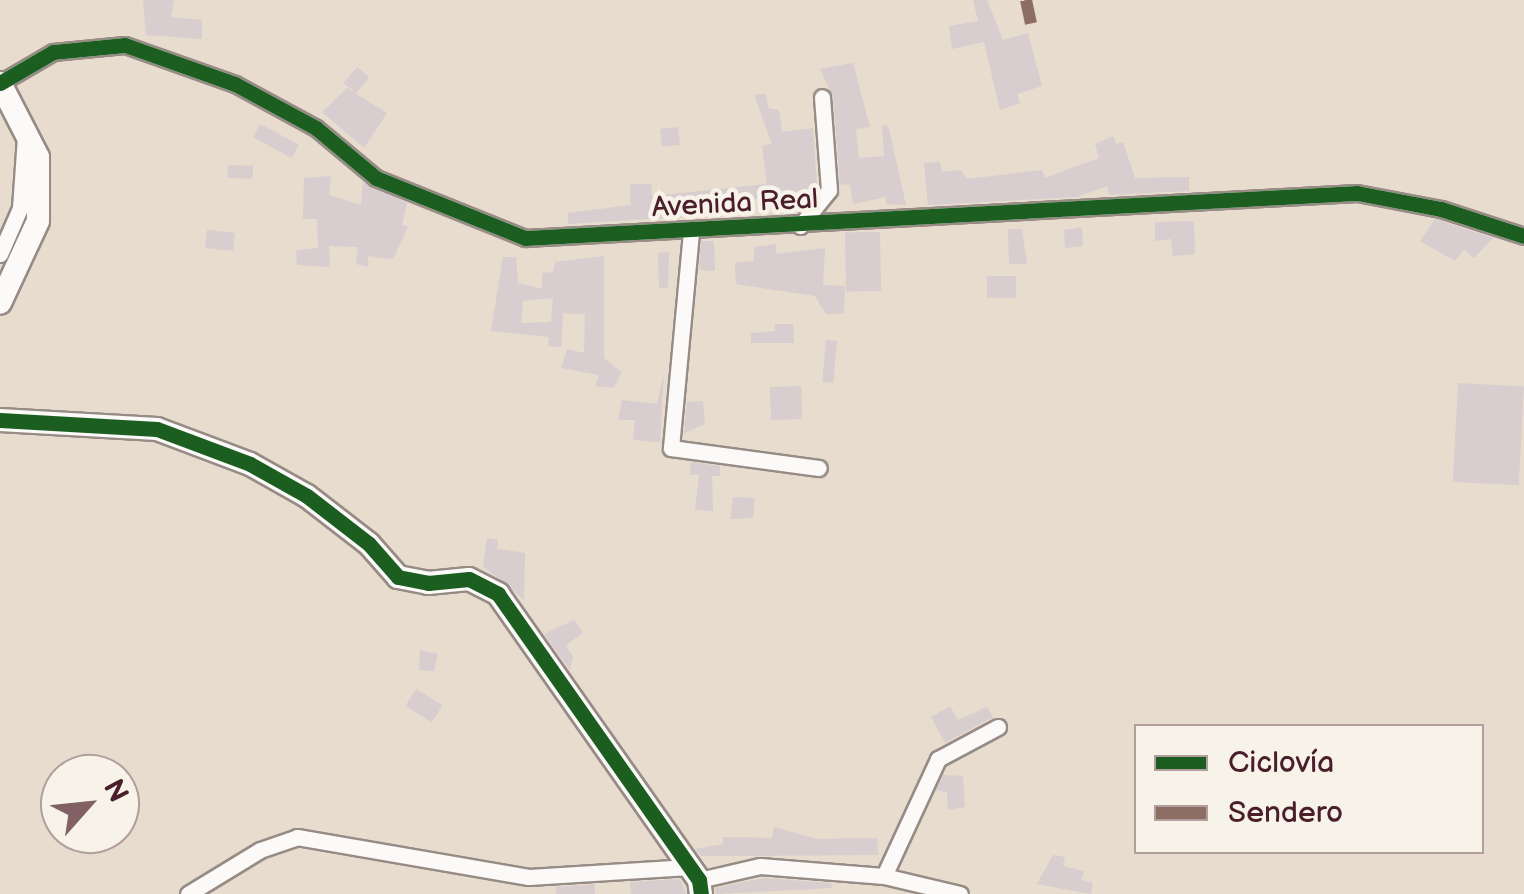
<!DOCTYPE html>
<html>
<head>
<meta charset="utf-8">
<style>
  body { margin:0 }
  #map { position:relative; width:1524px; height:894px; overflow:hidden; background:#e7dccd; font-family:"Balsamiq Sans",sans-serif }
  div>[style] { position:absolute }
  .building>* { inset:0; background:#d8cdcf; transform-origin:0 0 }
  .roads { filter:drop-shadow(2px 0 #978b86) drop-shadow(-2px 0 #978b86) drop-shadow(0 2px #978b86) drop-shadow(0 -2px #978b86) }
  .street>* { height:15px; margin:-7.5px; padding:0 7.5px; transform-origin:7.5px; border-radius:7.5px; background:#fbfaf8 }
  .secondary>* { height:22px; margin:-11px; padding:0 11px; transform-origin:11px; border-radius:11px; background:#fbfaf8 }
  .quiet>* { height:12px; margin-top:-6px; transform-origin:0; background:repeating-linear-gradient(90deg,#8d6e63 0 25px,transparent 0 37px) }
  .cycleway>* { height:15px; margin:-7.5px; padding:0 7.5px; transform-origin:7.5px; border-radius:7.5px; background:#1b5e20 }
  span { translate:-50% -50%; white-space:nowrap; text-align:center; line-height:1.15; -webkit-text-stroke:9px #f7f3e8; paint-order:stroke }
  .street-label { font-size:28px; color:#4a1f2b }
  .legend { position:absolute; left:1134px; top:724px; width:350px; height:130px; box-sizing:border-box; background:#f7f3e8; border:2px solid #b29e9c; margin:0; padding:12px 18px; list-style:none; font-size:30px; color:#4a1f2b }
  .legend li { display:flex; align-items:center; gap:20px; height:50px }
  .legend b { width:50px; border:2px solid #b29e9c }
  .north { position:absolute; left:40px; top:754px; width:100px; height:100px; box-sizing:border-box; background:#f7f3e8; border:2px solid #b29e9c; border-radius:50%; rotate:63deg; font-size:28px; font-weight:700; line-height:40px; text-align:center; color:#4a1f2b }
  .north::after { content:''; display:block; margin:auto; width:35px; height:45px; background:#816164; clip-path:polygon(50% 0,100% 100%,50% 72%,0 100%) }
</style>
</head>
<body>
<div id="map">
  <div class="building">
    <i style="clip-path:polygon(143px 0,174px 0,171px 17px,202px 20px,202px 39px,146px 35px)"></i>
    <i style="clip-path:polygon(973px 0,987px 0,1003px 40px,1028px 33px,1042px 86px,1017px 94px,1020px 103px,1000px 110px,984px 42px,952px 49px,949px 26px,978px 21px)"></i>
    <i style="clip-path:polygon(853px 63px,870px 127px,856px 129px,859px 158px,884px 156px,882px 126px,888px 125px,906px 205px,886px 204px,886px 197px,853px 204px,850px 185px,840px 184px,833px 96px,820px 69px)"></i>
    <i style="left:357px;top:67px;width:16px;height:21px;rotate:40deg"></i>
    <i style="clip-path:polygon(347px 88px,387px 113px,364px 148px,322px 112px)"></i>
    <i style="clip-path:polygon(766px 94px,768px 108px,779px 110px,782px 132px,813px 128px,817px 186px,804px 193px,797px 211px,791px 212px,787px 195px,748px 200px,748px 212px,714px 205px,714px 215px,568px 224px,568px 213px,631px 205px,630px 184px,651px 184px,652px 196px,767px 184px,762px 146px,772px 144px,754px 95px)"></i>
    <i style="left:260px;top:124px;width:44px;height:15px;rotate:28deg"></i>
    <i style="left:678px;top:127px;width:18px;height:18px;rotate:84deg"></i>
    <i style="clip-path:polygon(1113px 136px,1116px 144px,1123px 142px,1135px 178px,1189px 177px,1189px 191px,1109px 195px,1107px 186px,1077px 197px,928px 205px,924px 163px,940px 162px,942px 172px,961px 170px,967px 179px,1042px 170px,1045px 178px,1099px 158px,1095px 144px)"></i>
    <i style="left:228px;top:165px;width:25px;height:13px;rotate:2deg"></i>
    <i style="clip-path:polygon(331px 176px,329px 195px,361px 205px,363px 182px,407px 203px,402px 225px,408px 227px,393px 259px,368px 256px,368px 267px,356px 264px,358px 247px,329px 246px,330px 267px,297px 265px,296px 250px,318px 248px,317px 219px,303px 219px,304px 178px)"></i>
    <i style="clip-path:polygon(1435px 219px,1438px 220px,1493px 238px,1474px 258px,1464px 250px,1455px 261px,1420px 241px)"></i>
    <i style="clip-path:polygon(1194px 221px,1195px 254px,1173px 256px,1171px 239px,1155px 241px,1155px 222px)"></i>
    <i style="clip-path:polygon(1082px 227px,1083px 246px,1065px 248px,1064px 230px)"></i>
    <i style="clip-path:polygon(1008px 229px,1022px 229px,1027px 264px,1009px 264px)"></i>
    <i style="left:207px;top:230px;width:28px;height:18px;rotate:6deg"></i>
    <i style="left:880px;top:232px;width:59px;height:35px;rotate:89deg"></i>
    <i style="clip-path:polygon(701px 241px,714px 241px,715px 271px,699px 270px)"></i>
    <i style="clip-path:polygon(776px 244px,776px 254px,825px 248px,823px 285px,845px 286px,844px 313px,826px 314px,815px 296px,736px 284px,735px 263px,754px 261px,754px 247px)"></i>
    <i style="clip-path:polygon(669px 252px,668px 288px,659px 288px,658px 253px)"></i>
    <i style="clip-path:polygon(evenodd,604px 256px,604px 358px,621px 372px,614px 388px,595px 386px,599px 375px,561px 368px,567px 349px,584px 353px,585px 314px,563px 313px,561px 347px,548px 346px,549px 337px,491px 331px,503px 257px,516px 257px,518px 283px,542px 289px,542px 273px,553px 272px,555px 262px,604px 256px,553px 298px,551px 322px,521px 323px,523px 301px,553px 298px)"></i>
    <i style="left:1016px;top:276px;width:22px;height:29px;rotate:90deg"></i>
    <i style="clip-path:polygon(775px 324px,793px 324px,794px 343px,751px 343px,751px 333px,775px 331px)"></i>
    <i style="left:837px;top:341px;width:42px;height:11px;rotate:95deg"></i>
    <i style="clip-path:polygon(664px 373px,660px 442px,633px 440px,635px 420px,618px 420px,622px 400px,657px 404px)"></i>
    <i style="left:1458px;top:383px;width:66px;height:99px;rotate:3deg"></i>
    <i style="left:801px;top:386px;width:33px;height:31px;rotate:88deg"></i>
    <i style="clip-path:polygon(703px 401px,705px 424px,684px 433px,687px 402px)"></i>
    <i style="clip-path:polygon(691px 462px,720px 466px,720px 476px,712px 476px,713px 511px,695px 510px,699px 475px,690px 475px)"></i>
    <i style="clip-path:polygon(733px 497px,755px 498px,753px 518px,730px 519px)"></i>
    <i style="clip-path:polygon(487px 538px,498px 540px,497px 549px,525px 553px,524px 600px,483px 566px)"></i>
    <i style="clip-path:polygon(574px 620px,583px 633px,566px 645px,573px 657px,570px 670px,544px 634px)"></i>
    <i style="clip-path:polygon(420px 650px,438px 654px,434px 671px,419px 670px)"></i>
    <i style="left:416px;top:689px;width:31px;height:20px;rotate:32deg"></i>
    <i style="clip-path:polygon(950px 706px,958px 720px,987px 707px,993px 717px,945px 743px,931px 717px)"></i>
    <i style="clip-path:polygon(943px 775px,963px 776px,965px 807px,948px 810px,947px 792px,936px 790px)"></i>
    <i style="clip-path:polygon(774px 827px,817px 839px,877px 838px,878px 855px,701px 856px,695px 849px,723px 844px,723px 837px,772px 838px)"></i>
    <i style="clip-path:polygon(1053px 855px,1065px 857px,1063px 866px,1084px 871px,1081px 880px,1093px 883px,1091px 894px,1037px 884px)"></i>
    <i style="clip-path:polygon(764px 878px,831px 883px,832px 888px,716px 894px,715px 888px)"></i>
    <i style="clip-path:polygon(680px 879px,686px 894px,631px 894px,630px 882px)"></i>
    <i style="clip-path:polygon(595px 884px,595px 894px,556px 894px,556px 887px)"></i>
  </div>
  <div class="roads">
    <div class="street">
      <i style="left:0;top:83px;width:61px;rotate:-30.3deg"></i>
      <i style="left:53px;top:52px;width:72px;rotate:-5.6deg"></i>
      <i style="left:125px;top:45px;width:117px;rotate:19.5deg"></i>
      <i style="left:235px;top:84px;width:92px;rotate:28.5deg"></i>
      <i style="left:316px;top:128px;width:78px;rotate:39.8deg"></i>
      <i style="left:376px;top:178px;width:161px;rotate:21.9deg"></i>
      <i style="left:525px;top:238px;width:833px;rotate:-3.1deg"></i>
      <i style="left:1357px;top:193px;width:86px;rotate:10.8deg"></i>
      <i style="left:1441px;top:209px;width:87px;rotate:18deg"></i>
      <i style="left:800px;top:226px;width:46px;rotate:-51.1deg"></i>
      <i style="left:829px;top:190px;width:93px;rotate:-94.3deg"></i>
      <i style="left:691px;top:232px;width:217px;rotate:95.3deg"></i>
      <i style="left:671px;top:448px;width:149px;rotate:7.7deg"></i>
      <i style="left:0;top:254px;width:50px;rotate:-66.5deg"></i>
      <i style="left:20px;top:208px;width:71px;rotate:-86deg"></i>
      <i style="left:884px;top:876px;width:129px;rotate:-65.2deg"></i>
      <i style="left:938px;top:759px;width:68px;rotate:-28.1deg"></i>
      <i style="left:699px;top:880px;width:63px;rotate:-12.9deg"></i>
      <i style="left:760px;top:866px;width:124px;rotate:4.6deg"></i>
      <i style="left:884px;top:876px;width:78px;rotate:13.3deg"></i>
      <i style="left:188px;top:894px;width:84px;rotate:-31.4deg"></i>
      <i style="left:260px;top:850px;width:39px;rotate:-19deg"></i>
      <i style="left:297px;top:837px;width:235px;rotate:9.8deg"></i>
      <i style="left:529px;top:877px;width:160px;rotate:-3.6deg"></i>
    </div>
    <div class="secondary">
      <i style="left:0;top:83px;width:83px;rotate:62.8deg"></i>
      <i style="left:38px;top:157px;width:64px;rotate:90deg"></i>
      <i style="left:38px;top:221px;width:90px;rotate:114.9deg"></i>
      <i style="left:0;top:420px;width:157px;rotate:3.3deg"></i>
      <i style="left:157px;top:429px;width:99px;rotate:20.6deg"></i>
      <i style="left:250px;top:464px;width:65px;rotate:29.3deg"></i>
      <i style="left:307px;top:496px;width:78px;rotate:37.7deg"></i>
      <i style="left:369px;top:544px;width:44px;rotate:48.7deg"></i>
      <i style="left:398px;top:577px;width:31px;rotate:11deg"></i>
      <i style="left:428px;top:583px;width:41px;rotate:-5.6deg"></i>
      <i style="left:469px;top:579px;width:33px;rotate:27deg"></i>
      <i style="left:498px;top:594px;width:350px;rotate:54.9deg"></i>
      <i style="left:699px;top:880px;width:14px;rotate:82deg"></i>
    </div>
  </div>
  <div class="quiet">
    <i style="left:1026px;top:0;width:24px;rotate:78deg"></i>
  </div>
  <div class="cycleway">
    <i style="left:0;top:83px;width:61px;rotate:-30.3deg"></i>
    <i style="left:53px;top:52px;width:72px;rotate:-5.6deg"></i>
    <i style="left:125px;top:45px;width:117px;rotate:19.5deg"></i>
    <i style="left:235px;top:84px;width:92px;rotate:28.5deg"></i>
    <i style="left:316px;top:128px;width:78px;rotate:39.8deg"></i>
    <i style="left:376px;top:178px;width:161px;rotate:21.9deg"></i>
    <i style="left:525px;top:238px;width:833px;rotate:-3.1deg"></i>
    <i style="left:1357px;top:193px;width:86px;rotate:10.8deg"></i>
    <i style="left:1441px;top:209px;width:87px;rotate:18deg"></i>
    <i style="left:0;top:420px;width:157px;rotate:3.3deg"></i>
    <i style="left:157px;top:429px;width:99px;rotate:20.6deg"></i>
    <i style="left:250px;top:464px;width:65px;rotate:29.3deg"></i>
    <i style="left:307px;top:496px;width:78px;rotate:37.7deg"></i>
    <i style="left:369px;top:544px;width:44px;rotate:48.7deg"></i>
    <i style="left:398px;top:577px;width:31px;rotate:11deg"></i>
    <i style="left:428px;top:583px;width:41px;rotate:-5.6deg"></i>
    <i style="left:469px;top:579px;width:33px;rotate:27deg"></i>
    <i style="left:498px;top:594px;width:350px;rotate:54.9deg"></i>
    <i style="left:699px;top:880px;width:14px;rotate:82deg"></i>
  </div>
  <div class="street-label">
    <span style="left:735px;top:204px;rotate:-3deg">Avenida Real</span>
  </div>
  <ul class="legend">
  <li><b style="height:12px;background:#1b5e20"></b>Ciclovía</li>
  <li><b style="height:12px;background:#8d6e63"></b>Sendero</li>
  </ul>
  <div class="north">N</div>
</div>
</body>
</html>
